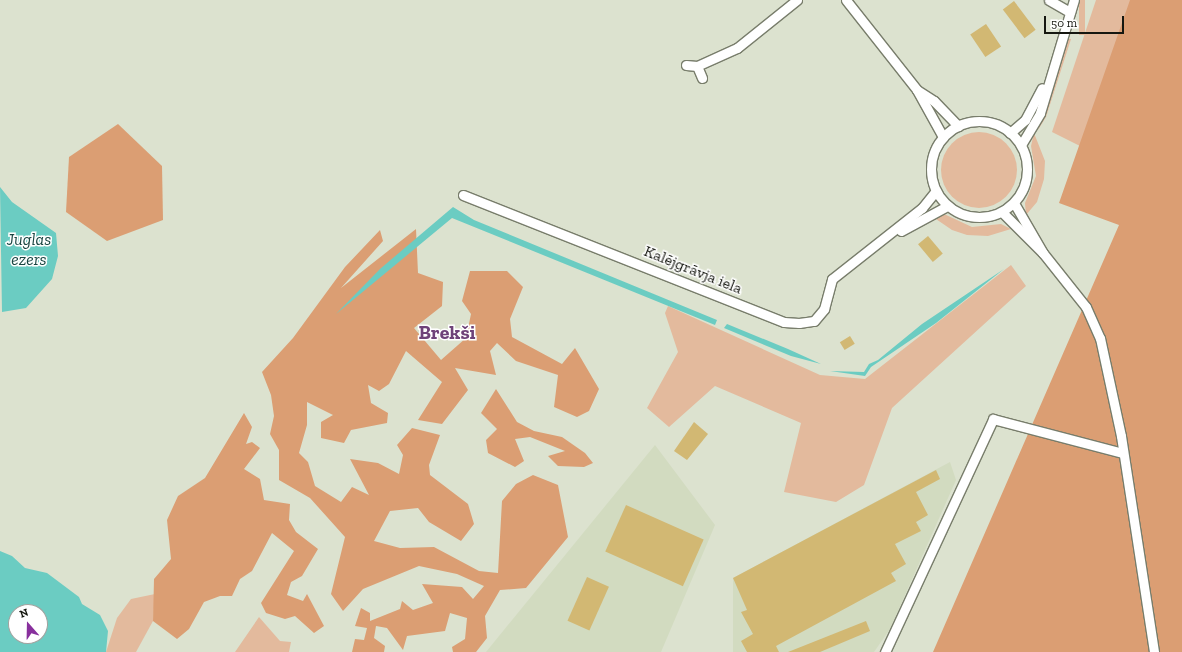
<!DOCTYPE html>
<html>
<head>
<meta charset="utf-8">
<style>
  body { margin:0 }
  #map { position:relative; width:1182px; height:652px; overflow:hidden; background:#dce2cf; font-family:"Zilla Slab",serif }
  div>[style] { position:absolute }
  .built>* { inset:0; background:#d2dbc0 }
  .green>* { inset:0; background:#e3ba9d; transform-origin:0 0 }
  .round { border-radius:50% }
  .forest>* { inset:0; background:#db9e73 }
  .water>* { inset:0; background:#6bccc2 }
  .building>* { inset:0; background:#d2b873; transform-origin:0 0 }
  .roads { filter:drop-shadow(1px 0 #787d6b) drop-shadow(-1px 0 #787d6b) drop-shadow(0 1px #787d6b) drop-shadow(0 -1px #787d6b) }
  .minor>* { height:9px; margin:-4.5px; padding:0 4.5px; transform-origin:4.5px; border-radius:4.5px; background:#fff }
  .minor>.ring { margin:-4.5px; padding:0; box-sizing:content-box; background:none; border:9px solid #fff; border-radius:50% }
  span { translate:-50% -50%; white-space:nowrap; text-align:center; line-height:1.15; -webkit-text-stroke:3px #fff; paint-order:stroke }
  .street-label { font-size:16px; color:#151710 }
  .water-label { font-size:17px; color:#194541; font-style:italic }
  .district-label { font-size:20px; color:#6e4279; font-weight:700 }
  .north { position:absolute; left:8px; top:604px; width:40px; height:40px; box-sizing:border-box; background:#fff; border:1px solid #a1a29f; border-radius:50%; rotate:340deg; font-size:11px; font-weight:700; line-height:16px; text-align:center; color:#151710 }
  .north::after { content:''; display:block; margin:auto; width:14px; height:18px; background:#88309d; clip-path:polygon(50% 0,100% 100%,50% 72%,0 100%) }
  .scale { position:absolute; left:1044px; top:16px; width:80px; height:18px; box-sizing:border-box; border:2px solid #151710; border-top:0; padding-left:5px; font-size:12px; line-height:14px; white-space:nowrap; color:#151710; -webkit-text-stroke:3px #fff; paint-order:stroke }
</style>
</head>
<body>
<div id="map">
  <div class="built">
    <i style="clip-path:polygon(655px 445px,715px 525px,661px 652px,486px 652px)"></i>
    <i style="clip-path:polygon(950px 462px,956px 480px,890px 629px,874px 652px,733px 652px,733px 578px)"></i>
  </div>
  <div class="green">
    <i style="left:1079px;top:0;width:6px;height:35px"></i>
    <i style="clip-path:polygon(1096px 0,1135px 0,1080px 146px,1052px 132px)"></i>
    <i style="clip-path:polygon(1066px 38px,1071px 39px,1046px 117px,1038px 130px)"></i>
    <i class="round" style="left:941px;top:132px;width:76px;height:76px"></i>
    <i style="clip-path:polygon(1034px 133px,1045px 161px,1044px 179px,1037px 202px,1026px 215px,1025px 203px,1036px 176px,1031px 146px)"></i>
    <i style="clip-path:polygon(944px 214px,972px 227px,1001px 224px,1011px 229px,988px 236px,967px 235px,952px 230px,933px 217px)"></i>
    <i style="clip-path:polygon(1011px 265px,1026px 286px,892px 408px,864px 485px,836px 502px,784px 492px,801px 423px,715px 386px,669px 427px,647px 408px,678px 352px,665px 313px,668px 306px,820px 375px,865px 379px)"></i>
    <i style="clip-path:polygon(155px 594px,153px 621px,136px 652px,106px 652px,117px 618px,131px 599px)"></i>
    <i style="clip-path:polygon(259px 617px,280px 641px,291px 642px,289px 652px,235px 652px)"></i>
  </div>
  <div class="forest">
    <i style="clip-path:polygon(1130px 0,1182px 0,1182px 652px,933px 652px,1119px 225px,1059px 203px)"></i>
    <i style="clip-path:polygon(118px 124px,162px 166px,163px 220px,107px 241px,66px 212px,69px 157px)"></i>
    <i style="clip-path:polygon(416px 229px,418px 273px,443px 282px,442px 306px,414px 328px,441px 360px,466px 338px,471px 314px,462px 301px,470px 271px,507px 271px,523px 287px,510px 319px,512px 337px,562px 364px,575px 348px,599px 389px,589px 411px,577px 417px,554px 407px,558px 375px,516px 361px,497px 343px,490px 351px,496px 375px,455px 368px,468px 390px,442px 424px,418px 420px,442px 382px,406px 351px,389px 384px,379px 391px,368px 385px,371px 403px,388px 413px,387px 423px,351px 430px,344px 443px,321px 438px,321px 422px,333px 415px,307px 402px,307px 425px,299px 453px,308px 462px,315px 486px,341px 502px,352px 487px,369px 495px,350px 459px,378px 463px,399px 474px,403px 455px,397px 445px,412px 428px,440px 435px,429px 465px,430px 475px,468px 504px,474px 524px,461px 541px,429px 522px,418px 508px,390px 511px,374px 541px,400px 548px,434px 547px,479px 571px,498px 573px,502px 501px,516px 484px,533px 475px,558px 485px,568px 537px,526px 588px,500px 590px,485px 616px,487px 638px,476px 652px,453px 652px,452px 647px,465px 639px,467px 618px,450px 613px,445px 631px,407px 636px,403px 650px,387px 628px,376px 626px,374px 638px,385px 646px,384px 652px,352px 652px,355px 639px,364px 640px,367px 628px,355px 626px,361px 608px,370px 613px,370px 621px,400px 609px,402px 601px,413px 610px,433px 603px,422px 584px,462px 587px,473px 599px,484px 586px,457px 574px,419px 566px,363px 589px,343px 611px,331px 594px,345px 537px,310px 498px,279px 480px,279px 450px,270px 434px,274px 416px,271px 395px,262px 372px,293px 338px,345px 267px,380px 230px,383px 241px,341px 288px)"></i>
    <i style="clip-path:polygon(496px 389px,517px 422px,534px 431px,562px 437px,585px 453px,593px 463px,584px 467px,558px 466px,548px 456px,565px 451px,530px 437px,515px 439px,524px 461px,515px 467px,488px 453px,486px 440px,497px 429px,481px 413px)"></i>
    <i style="clip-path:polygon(244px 413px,252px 427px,246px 444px,252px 442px,260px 448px,244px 469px,260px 479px,264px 500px,290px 504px,289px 520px,296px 532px,318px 549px,302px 576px,291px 582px,287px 595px,303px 601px,307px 594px,324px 626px,314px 633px,295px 616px,285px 619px,266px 613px,261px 603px,294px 551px,272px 533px,252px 571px,240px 579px,232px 596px,220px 596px,204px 602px,189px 629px,177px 639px,153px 621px,154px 579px,171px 559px,167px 520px,178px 496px,205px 478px)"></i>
  </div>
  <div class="water">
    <i style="clip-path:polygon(0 187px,12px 202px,56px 233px,58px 256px,52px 279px,26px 308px,2px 312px)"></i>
    <i style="clip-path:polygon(453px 207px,474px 220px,717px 320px,715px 325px,452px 218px,336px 314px,380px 269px)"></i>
    <i style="clip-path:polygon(1004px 269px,936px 323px,871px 367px,865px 376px,830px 371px,864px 372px,869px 364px,878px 360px,922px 324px)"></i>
    <i style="clip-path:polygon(727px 324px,788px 349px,821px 364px,791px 356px,724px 328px)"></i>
    <i style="clip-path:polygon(evenodd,0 551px,12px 556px,25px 568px,47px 573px,79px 597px,82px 604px,100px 615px,108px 631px,106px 652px,0 652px,0 551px,16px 612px,40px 612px,40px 636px,16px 636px,16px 612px)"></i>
  </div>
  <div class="building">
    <i style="left:1014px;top:1px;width:36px;height:14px;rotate:53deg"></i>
    <i style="left:986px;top:24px;width:27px;height:19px;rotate:56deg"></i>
    <i style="left:928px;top:236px;width:23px;height:13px;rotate:50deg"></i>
    <i style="left:850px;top:336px;width:9px;height:12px;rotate:58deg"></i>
    <i style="clip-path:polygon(694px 422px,708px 434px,687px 460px,674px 451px)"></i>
    <i style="clip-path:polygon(936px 470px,940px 479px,916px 492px,928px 515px,916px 522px,921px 531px,895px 544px,906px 564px,891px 573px,896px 581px,776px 646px,779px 652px,747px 652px,741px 641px,753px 634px,741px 612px,747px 610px,733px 578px)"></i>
    <i style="left:626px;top:505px;width:85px;height:51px;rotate:24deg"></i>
    <i style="left:587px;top:577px;width:24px;height:48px;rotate:24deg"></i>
    <i style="clip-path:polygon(866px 621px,870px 631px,820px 652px,788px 652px)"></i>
  </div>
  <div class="roads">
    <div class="minor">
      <i style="left:846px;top:0;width:115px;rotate:51.7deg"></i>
      <i style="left:917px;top:90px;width:54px;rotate:61deg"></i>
      <i style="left:1049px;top:0;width:24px;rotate:30deg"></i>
      <i style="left:686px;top:65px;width:11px;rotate:5deg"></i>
      <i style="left:697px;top:66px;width:44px;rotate:-24.2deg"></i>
      <i style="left:737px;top:48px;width:77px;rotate:-38.7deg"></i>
      <i style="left:697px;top:66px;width:13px;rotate:67deg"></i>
      <i style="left:917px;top:90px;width:20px;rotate:33deg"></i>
      <i style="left:934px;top:101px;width:35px;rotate:46deg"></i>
      <i class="ring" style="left:931px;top:121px;width:87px;height:87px"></i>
      <i style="left:1010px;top:133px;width:20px;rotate:-41deg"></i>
      <i style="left:1025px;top:120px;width:36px;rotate:-62deg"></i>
      <i style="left:1021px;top:145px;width:37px;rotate:-59deg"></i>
      <i style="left:1040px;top:113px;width:118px;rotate:-73.3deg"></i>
      <i style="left:463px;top:195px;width:345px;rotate:21.6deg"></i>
      <i style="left:784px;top:322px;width:15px;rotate:4deg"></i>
      <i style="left:799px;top:323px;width:15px;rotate:-8deg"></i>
      <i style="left:814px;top:321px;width:16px;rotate:-50deg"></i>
      <i style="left:824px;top:309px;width:31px;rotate:-75deg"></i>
      <i style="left:832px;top:279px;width:115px;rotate:-38.3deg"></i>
      <i style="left:922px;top:208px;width:22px;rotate:-51deg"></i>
      <i style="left:1014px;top:203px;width:58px;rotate:59.9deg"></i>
      <i style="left:1043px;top:253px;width:69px;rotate:51.5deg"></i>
      <i style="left:1086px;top:307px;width:34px;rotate:66deg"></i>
      <i style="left:1100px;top:338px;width:100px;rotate:77.9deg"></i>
      <i style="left:1121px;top:436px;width:219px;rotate:81.3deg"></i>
      <i style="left:1002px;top:212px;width:57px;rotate:45deg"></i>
      <i style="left:901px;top:231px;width:52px;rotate:-28.5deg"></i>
      <i style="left:885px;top:652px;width:257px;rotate:-65.1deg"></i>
      <i style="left:993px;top:419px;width:134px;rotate:14.7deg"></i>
    </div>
  </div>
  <div class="street-label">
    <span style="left:693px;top:270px;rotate:22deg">Kalējgrāvja iela</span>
  </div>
  <div class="water-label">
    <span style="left:29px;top:250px">Juglas<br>ezers</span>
  </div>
  <div class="district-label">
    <span style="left:447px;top:332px">Brekši</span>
  </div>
  <div class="north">N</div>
  <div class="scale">50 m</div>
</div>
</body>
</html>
